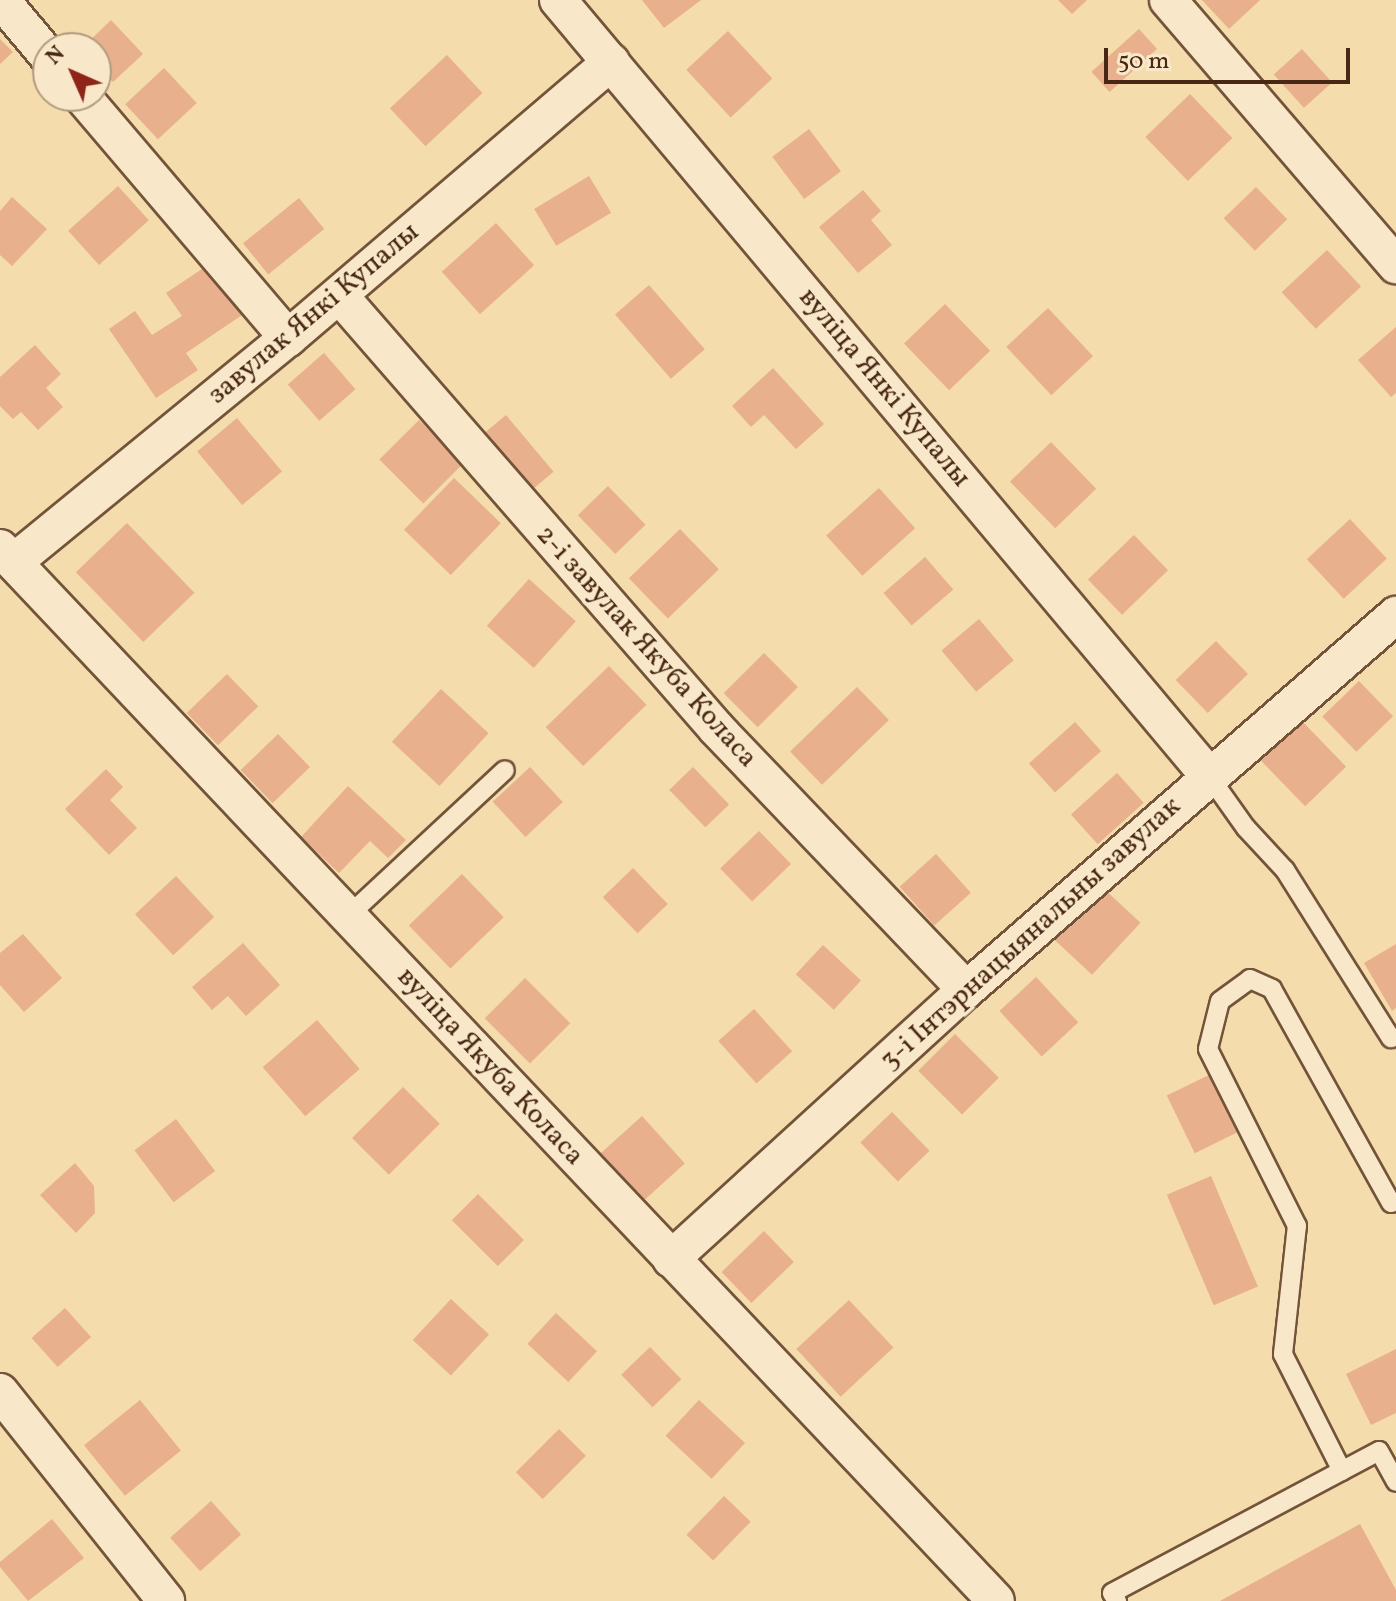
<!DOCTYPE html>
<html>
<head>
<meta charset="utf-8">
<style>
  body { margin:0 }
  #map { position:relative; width:1396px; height:1601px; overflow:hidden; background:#f5dcac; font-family:Vollkorn,serif }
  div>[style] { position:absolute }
  .building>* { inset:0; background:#e8b08c; transform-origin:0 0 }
  .roads { filter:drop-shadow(2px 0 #73543a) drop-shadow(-2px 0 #73543a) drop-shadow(0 2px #73543a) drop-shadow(0 -2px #73543a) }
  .service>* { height:18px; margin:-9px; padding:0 9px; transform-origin:9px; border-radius:9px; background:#f8e8c9 }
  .minor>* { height:36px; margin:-18px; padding:0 18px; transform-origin:18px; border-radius:18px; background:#f8e8c9 }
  span { translate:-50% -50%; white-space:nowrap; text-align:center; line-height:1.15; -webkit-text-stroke:7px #f8e8c9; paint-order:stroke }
  .street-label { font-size:28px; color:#482714 }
  .north { position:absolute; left:32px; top:32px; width:80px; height:80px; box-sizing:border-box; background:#f8e8c9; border:2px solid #b29b81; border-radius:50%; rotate:315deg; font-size:22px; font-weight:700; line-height:32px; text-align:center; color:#482714 }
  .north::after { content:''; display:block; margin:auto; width:28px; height:36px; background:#8f2418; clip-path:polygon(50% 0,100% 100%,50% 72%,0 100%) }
  .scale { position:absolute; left:1104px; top:48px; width:246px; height:36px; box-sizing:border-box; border:4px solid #482714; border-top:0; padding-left:10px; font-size:24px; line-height:28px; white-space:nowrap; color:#482714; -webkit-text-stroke:6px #f8e8c9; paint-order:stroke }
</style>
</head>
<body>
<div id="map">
  <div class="building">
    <i style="clip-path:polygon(642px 0,701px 0,664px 28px)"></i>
    <i style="clip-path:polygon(1058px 0,1087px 0,1072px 14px)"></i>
    <i style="clip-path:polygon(1202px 0,1260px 0,1229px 29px)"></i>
    <i style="clip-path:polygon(111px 20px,143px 54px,113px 82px,96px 65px,96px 48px,82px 48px)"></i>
    <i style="left:1139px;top:29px;width:27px;height:64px;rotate:48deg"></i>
    <i style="left:728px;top:31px;width:65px;height:57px;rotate:47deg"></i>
    <i style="clip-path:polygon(0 39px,13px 52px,0 64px)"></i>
    <i style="left:1302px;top:49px;width:45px;height:38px;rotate:48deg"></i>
    <i style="left:447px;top:55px;width:52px;height:78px;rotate:47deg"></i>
    <i style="left:164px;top:68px;width:48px;height:53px;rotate:47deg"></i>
    <i style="left:1190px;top:94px;width:61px;height:62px;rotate:46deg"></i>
    <i style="left:809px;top:129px;width:53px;height:46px;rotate:53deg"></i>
    <i style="left:589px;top:176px;width:43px;height:64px;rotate:59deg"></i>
    <i style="left:118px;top:186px;width:46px;height:67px;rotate:48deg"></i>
    <i style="left:1256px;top:187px;width:45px;height:45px;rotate:46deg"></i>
    <i style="clip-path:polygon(863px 190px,881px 211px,871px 220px,892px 245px,858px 273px,819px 227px)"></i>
    <i style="clip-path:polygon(12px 197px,47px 229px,12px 266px,0 255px,0 211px)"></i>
    <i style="left:299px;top:198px;width:40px;height:72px;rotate:51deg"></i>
    <i style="left:496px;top:223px;width:57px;height:73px;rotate:48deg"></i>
    <i style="left:1327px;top:250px;width:50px;height:62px;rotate:47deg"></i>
    <i style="clip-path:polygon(211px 263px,245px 313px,186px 353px,198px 370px,156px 398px,109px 329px,135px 311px,152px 335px,182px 316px,166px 293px)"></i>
    <i style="left:649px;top:285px;width:85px;height:45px;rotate:49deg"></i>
    <i style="left:945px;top:304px;width:65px;height:57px;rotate:46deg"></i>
    <i style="left:1048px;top:308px;width:66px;height:57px;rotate:47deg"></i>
    <i style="clip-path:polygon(1396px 327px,1396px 393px,1391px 397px,1358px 360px)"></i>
    <i style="clip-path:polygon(35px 345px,61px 374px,46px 388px,63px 407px,38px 430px,21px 412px,13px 419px,0 406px,0 377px)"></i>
    <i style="left:324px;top:353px;width:48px;height:48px;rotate:49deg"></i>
    <i style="clip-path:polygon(773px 368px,824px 424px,796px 449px,764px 415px,751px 427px,732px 406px)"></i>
    <i style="left:506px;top:415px;width:74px;height:34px;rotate:50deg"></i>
    <i style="left:237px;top:418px;width:70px;height:52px;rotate:50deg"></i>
    <i style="left:419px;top:420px;width:62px;height:56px;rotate:45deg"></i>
    <i style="left:1051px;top:442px;width:65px;height:57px;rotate:46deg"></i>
    <i style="left:454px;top:478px;width:65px;height:72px;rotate:44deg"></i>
    <i style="left:608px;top:486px;width:54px;height:42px;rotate:46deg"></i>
    <i style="left:879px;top:488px;width:54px;height:71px;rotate:48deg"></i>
    <i style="left:1350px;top:519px;width:54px;height:59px;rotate:47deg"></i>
    <i style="left:127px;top:523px;width:97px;height:71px;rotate:46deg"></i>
    <i style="left:680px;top:529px;width:56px;height:71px;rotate:46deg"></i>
    <i style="left:1134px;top:535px;width:49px;height:64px;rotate:46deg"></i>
    <i style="left:925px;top:557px;width:43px;height:55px;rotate:49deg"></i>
    <i style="left:529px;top:579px;width:63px;height:63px;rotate:42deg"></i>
    <i style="left:979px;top:619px;width:54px;height:49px;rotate:50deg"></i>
    <i style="left:1216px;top:641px;width:46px;height:56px;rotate:46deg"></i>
    <i style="left:764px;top:653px;width:48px;height:57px;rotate:45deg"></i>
    <i style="left:609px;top:666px;width:54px;height:88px;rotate:46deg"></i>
    <i style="left:227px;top:674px;width:45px;height:56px;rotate:46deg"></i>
    <i style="left:1359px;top:681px;width:49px;height:51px;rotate:46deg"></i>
    <i style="left:857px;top:687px;width:46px;height:93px;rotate:46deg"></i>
    <i style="left:441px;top:689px;width:65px;height:72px;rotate:43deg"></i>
    <i style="left:1301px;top:720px;width:65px;height:57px;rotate:46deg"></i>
    <i style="left:1075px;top:722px;width:39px;height:62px;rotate:48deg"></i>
    <i style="left:278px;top:734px;width:46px;height:52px;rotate:46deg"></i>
    <i style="left:530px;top:767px;width:48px;height:51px;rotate:47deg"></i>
    <i style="left:693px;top:767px;width:52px;height:33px;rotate:46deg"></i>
    <i style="clip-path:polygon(106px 769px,123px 787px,110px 800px,137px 828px,109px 855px,65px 809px)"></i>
    <i style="left:1117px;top:773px;width:40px;height:62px;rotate:48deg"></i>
    <i style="clip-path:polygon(348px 786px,406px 840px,388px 858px,370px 841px,339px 873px,301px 837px)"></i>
    <i style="left:759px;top:831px;width:46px;height:54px;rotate:46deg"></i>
    <i style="left:936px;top:854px;width:52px;height:49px;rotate:48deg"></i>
    <i style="left:633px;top:868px;width:50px;height:42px;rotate:46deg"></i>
    <i style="left:462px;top:874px;width:60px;height:74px;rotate:46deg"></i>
    <i style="left:176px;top:876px;width:56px;height:56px;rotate:47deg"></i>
    <i style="left:1101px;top:886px;width:54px;height:71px;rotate:43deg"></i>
    <i style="clip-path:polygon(23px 934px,62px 978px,24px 1012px,0 985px,0 953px)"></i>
    <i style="clip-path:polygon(243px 943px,280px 985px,246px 1016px,228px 996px,212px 1010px,192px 987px)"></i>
    <i style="clip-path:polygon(1396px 944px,1396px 1008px,1392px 1011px,1364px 963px)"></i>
    <i style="left:823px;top:945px;width:52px;height:40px;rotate:43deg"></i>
    <i style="left:1036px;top:977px;width:62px;height:50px;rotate:47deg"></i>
    <i style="left:525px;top:978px;width:64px;height:57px;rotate:45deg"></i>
    <i style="left:754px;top:1009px;width:57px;height:48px;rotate:48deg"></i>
    <i style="left:317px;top:1020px;width:65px;height:72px;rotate:49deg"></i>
    <i style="left:955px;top:1034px;width:62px;height:52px;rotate:45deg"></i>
    <i style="left:1209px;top:1075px;width:64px;height:47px;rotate:64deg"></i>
    <i style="left:403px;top:1087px;width:52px;height:72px;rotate:45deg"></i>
    <i style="left:892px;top:1112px;width:54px;height:44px;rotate:46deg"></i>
    <i style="left:642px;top:1116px;width:64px;height:60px;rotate:48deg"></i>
    <i style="left:176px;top:1119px;width:65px;height:52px;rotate:53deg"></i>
    <i style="clip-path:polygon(75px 1163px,94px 1186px,95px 1213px,76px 1233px,40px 1195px)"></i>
    <i style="left:1211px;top:1176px;width:120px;height:48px;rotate:67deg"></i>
    <i style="left:478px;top:1194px;width:65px;height:37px;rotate:45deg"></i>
    <i style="left:764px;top:1231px;width:43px;height:59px;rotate:46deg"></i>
    <i style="left:451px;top:1299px;width:52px;height:56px;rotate:43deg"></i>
    <i style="left:849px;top:1300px;width:65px;height:72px;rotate:47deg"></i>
    <i style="left:65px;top:1308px;width:39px;height:45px;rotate:48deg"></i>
    <i style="left:556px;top:1313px;width:56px;height:42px;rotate:43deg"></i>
    <i style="left:650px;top:1347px;width:45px;height:40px;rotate:46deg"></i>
    <i style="clip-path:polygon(1396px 1349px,1396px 1413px,1371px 1425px,1346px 1374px)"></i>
    <i style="left:140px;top:1400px;width:65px;height:72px;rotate:51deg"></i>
    <i style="left:699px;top:1400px;width:63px;height:49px;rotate:43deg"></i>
    <i style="left:559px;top:1429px;width:38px;height:61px;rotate:45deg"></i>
    <i style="left:724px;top:1496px;width:37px;height:54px;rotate:44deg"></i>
    <i style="left:211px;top:1501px;width:45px;height:55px;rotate:48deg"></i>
    <i style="clip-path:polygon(52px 1519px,84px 1558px,28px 1601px,0 1567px,0 1562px)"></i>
    <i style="clip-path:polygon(1360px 1524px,1396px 1590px,1396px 1601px,1220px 1601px)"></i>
  </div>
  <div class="roads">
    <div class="service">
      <i style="left:1209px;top:776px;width:64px;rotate:54.6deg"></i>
      <i style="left:1246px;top:828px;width:57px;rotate:47.1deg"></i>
      <i style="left:1285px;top:870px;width:199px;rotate:57.8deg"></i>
      <i style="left:348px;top:916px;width:214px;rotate:-42.9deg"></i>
      <i style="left:1342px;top:1471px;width:131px;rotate:-116.8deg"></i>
      <i style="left:1283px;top:1354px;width:129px;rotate:-83.8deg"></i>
      <i style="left:1297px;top:1226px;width:198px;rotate:-116.7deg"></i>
      <i style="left:1208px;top:1049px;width:49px;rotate:-76deg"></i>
      <i style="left:1220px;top:1001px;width:37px;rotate:-36deg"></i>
      <i style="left:1250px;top:979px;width:24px;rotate:24deg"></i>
      <i style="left:1272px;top:989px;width:245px;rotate:60.9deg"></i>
      <i style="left:1117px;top:1601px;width:9px;rotate:-122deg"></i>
      <i style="left:1112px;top:1593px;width:302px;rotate:-28deg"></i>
      <i style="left:1379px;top:1451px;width:35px;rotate:61deg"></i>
    </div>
    <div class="minor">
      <i style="left:1px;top:0;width:73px;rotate:50deg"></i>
      <i style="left:558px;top:0;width:1013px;rotate:50.01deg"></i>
      <i style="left:1168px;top:0;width:350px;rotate:49.3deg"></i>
      <i style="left:82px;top:96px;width:318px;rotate:49.6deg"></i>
      <i style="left:339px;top:295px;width:574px;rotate:48.95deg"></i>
      <i style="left:716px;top:728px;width:362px;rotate:46.3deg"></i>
      <i style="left:0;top:548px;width:1449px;rotate:46.59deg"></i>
      <i style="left:14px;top:562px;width:354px;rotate:-39.3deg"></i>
      <i style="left:288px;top:338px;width:425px;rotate:-40.5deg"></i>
      <i style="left:671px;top:1259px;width:399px;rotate:-42.4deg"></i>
      <i style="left:966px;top:990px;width:571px;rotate:-41.09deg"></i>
      <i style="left:0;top:1392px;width:267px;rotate:51.5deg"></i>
    </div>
  </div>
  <div class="street-label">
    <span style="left:314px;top:314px;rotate:-40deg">завулак Янкі Купалы</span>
    <span style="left:884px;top:388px;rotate:50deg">вуліца Янкі Купалы</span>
    <span style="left:646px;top:647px;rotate:48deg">2-і завулак Якуба Коласа</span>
    <span style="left:1031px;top:934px;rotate:-42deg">3-і Інтэрнацыянальны завулак</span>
    <span style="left:490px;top:1067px;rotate:47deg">вуліца Якуба Коласа</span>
  </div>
  <div class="north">N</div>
  <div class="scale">50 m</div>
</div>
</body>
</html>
